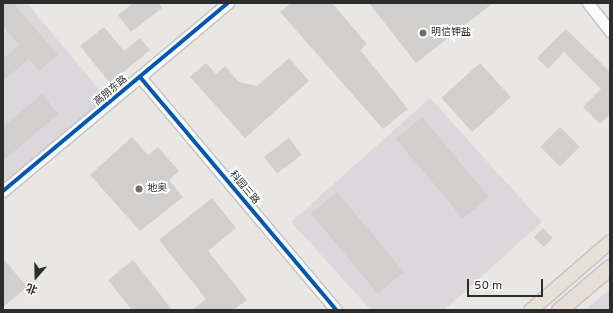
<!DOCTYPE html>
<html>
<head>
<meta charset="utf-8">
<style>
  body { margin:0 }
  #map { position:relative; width:613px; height:313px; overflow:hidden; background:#e9e7e4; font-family:Overpass,"Noto Sans SC",sans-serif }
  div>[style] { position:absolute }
  .industrial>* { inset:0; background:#dad8da }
  .building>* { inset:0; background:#d1cfcd; transform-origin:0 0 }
  .roads { filter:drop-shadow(1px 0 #c2c2c2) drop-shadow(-1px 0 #c2c2c2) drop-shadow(0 1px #c2c2c2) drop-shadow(0 -1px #c2c2c2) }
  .minor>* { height:11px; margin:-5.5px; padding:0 5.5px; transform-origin:5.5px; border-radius:5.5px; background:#fcfbfb }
  .major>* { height:13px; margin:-6.5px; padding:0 6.5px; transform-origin:6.5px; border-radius:6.5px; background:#e6e2d7 }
  .highway>* { height:15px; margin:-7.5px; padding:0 7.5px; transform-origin:7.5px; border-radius:7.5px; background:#e7ded7 }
  .cycleway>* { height:4px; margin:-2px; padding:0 2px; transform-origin:2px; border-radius:2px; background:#0057b8 }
  .dots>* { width:11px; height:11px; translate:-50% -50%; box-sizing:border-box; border:2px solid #fff; border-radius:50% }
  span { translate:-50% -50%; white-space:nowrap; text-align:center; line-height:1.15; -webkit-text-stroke:4px #fff; paint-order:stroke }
  .poi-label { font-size:10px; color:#2d2d2d }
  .left { translate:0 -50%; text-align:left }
  .street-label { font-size:10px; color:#2d2d2d }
  .frame { position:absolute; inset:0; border:4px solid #2d2d2d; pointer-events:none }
  .north { position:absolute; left:16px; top:257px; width:40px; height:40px; -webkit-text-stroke:3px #fff; paint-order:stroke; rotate:200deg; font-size:11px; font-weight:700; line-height:16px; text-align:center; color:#2d2d2d }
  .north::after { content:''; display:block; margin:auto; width:14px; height:18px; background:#2d2d2d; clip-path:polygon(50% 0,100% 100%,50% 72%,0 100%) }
  .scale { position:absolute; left:467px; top:279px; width:76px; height:18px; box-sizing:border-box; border:2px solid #2d2d2d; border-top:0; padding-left:5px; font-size:12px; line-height:14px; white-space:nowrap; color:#2d2d2d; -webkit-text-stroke:3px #fff; paint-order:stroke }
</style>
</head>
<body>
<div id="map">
  <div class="industrial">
    <i style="clip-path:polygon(3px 3px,27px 3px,106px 98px,3px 183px)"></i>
    <i style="clip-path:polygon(430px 98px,542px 222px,444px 310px,371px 310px,291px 222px)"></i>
    <i style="clip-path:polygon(610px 289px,610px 310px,585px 310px)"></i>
  </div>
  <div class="building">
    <i style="clip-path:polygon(3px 3px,13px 3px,58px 55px,39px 71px,29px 59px,3px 81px,3px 59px,19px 45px,3px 26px)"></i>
    <i style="clip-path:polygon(133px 3px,159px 3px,162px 8px,131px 32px,118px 15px)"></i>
    <i style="clip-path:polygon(291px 3px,332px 3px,367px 44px,360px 50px,408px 109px,383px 129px,280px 12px)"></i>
    <i style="clip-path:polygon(369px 3px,493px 3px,416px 63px)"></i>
    <i style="clip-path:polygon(104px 27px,124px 51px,140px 38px,150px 50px,110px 83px,80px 46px)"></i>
    <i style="clip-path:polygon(566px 29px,610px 72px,610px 114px,600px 124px,583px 107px,601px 89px,564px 52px,548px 69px,537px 58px)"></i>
    <i style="clip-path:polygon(289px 58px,309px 81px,245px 138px,190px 77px,206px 63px,216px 74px,225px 66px,239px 82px,257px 86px)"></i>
    <i style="left:480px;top:63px;width:46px;height:52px;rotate:48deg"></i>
    <i style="clip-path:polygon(42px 94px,58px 114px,3px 161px,3px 127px)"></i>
    <i style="left:422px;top:117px;width:104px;height:34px;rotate:50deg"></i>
    <i style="left:560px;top:127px;width:28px;height:28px;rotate:45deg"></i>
    <i style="clip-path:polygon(132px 137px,148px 155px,158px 147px,179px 171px,169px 180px,183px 197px,140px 231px,90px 175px)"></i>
    <i style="left:289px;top:138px;width:21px;height:31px;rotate:53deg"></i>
    <i style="left:337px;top:192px;width:104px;height:34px;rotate:50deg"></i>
    <i style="clip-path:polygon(212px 198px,236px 228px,208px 251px,247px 300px,233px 310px,192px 310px,206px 299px,159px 240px)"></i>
    <i style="left:543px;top:228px;width:14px;height:13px;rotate:45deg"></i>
    <i style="clip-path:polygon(3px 258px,27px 287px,3px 307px)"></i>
    <i style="clip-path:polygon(133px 260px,155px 288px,172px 310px,132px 310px,108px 280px)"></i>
  </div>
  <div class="roads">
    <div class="minor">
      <i style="left:588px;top:3px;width:36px;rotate:52deg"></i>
      <i style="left:140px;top:77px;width:304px;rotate:49.9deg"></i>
      <i style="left:3px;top:191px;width:293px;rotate:-39.9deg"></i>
    </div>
    <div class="major">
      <i style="left:530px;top:310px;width:106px;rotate:-40.8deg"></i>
    </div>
    <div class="highway">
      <i style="left:559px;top:310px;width:67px;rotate:-40.1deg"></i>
    </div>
  </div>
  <div class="cycleway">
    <i style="left:140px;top:77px;width:304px;rotate:49.9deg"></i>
    <i style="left:3px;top:191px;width:293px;rotate:-39.9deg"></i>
  </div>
  <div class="dots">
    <i style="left:423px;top:33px;background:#6f6e6d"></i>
    <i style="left:139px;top:189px;background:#6f6e6d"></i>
  </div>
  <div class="poi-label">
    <span class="left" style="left:431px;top:33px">明信钾盐</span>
    <span class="left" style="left:147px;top:189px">地奥</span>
  </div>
  <div class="street-label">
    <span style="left:111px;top:91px;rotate:-40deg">高朋东路</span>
    <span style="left:244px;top:188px;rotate:50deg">科园三路</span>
  </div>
  <div class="frame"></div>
  <div class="north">北</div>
  <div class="scale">50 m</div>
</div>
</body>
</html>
